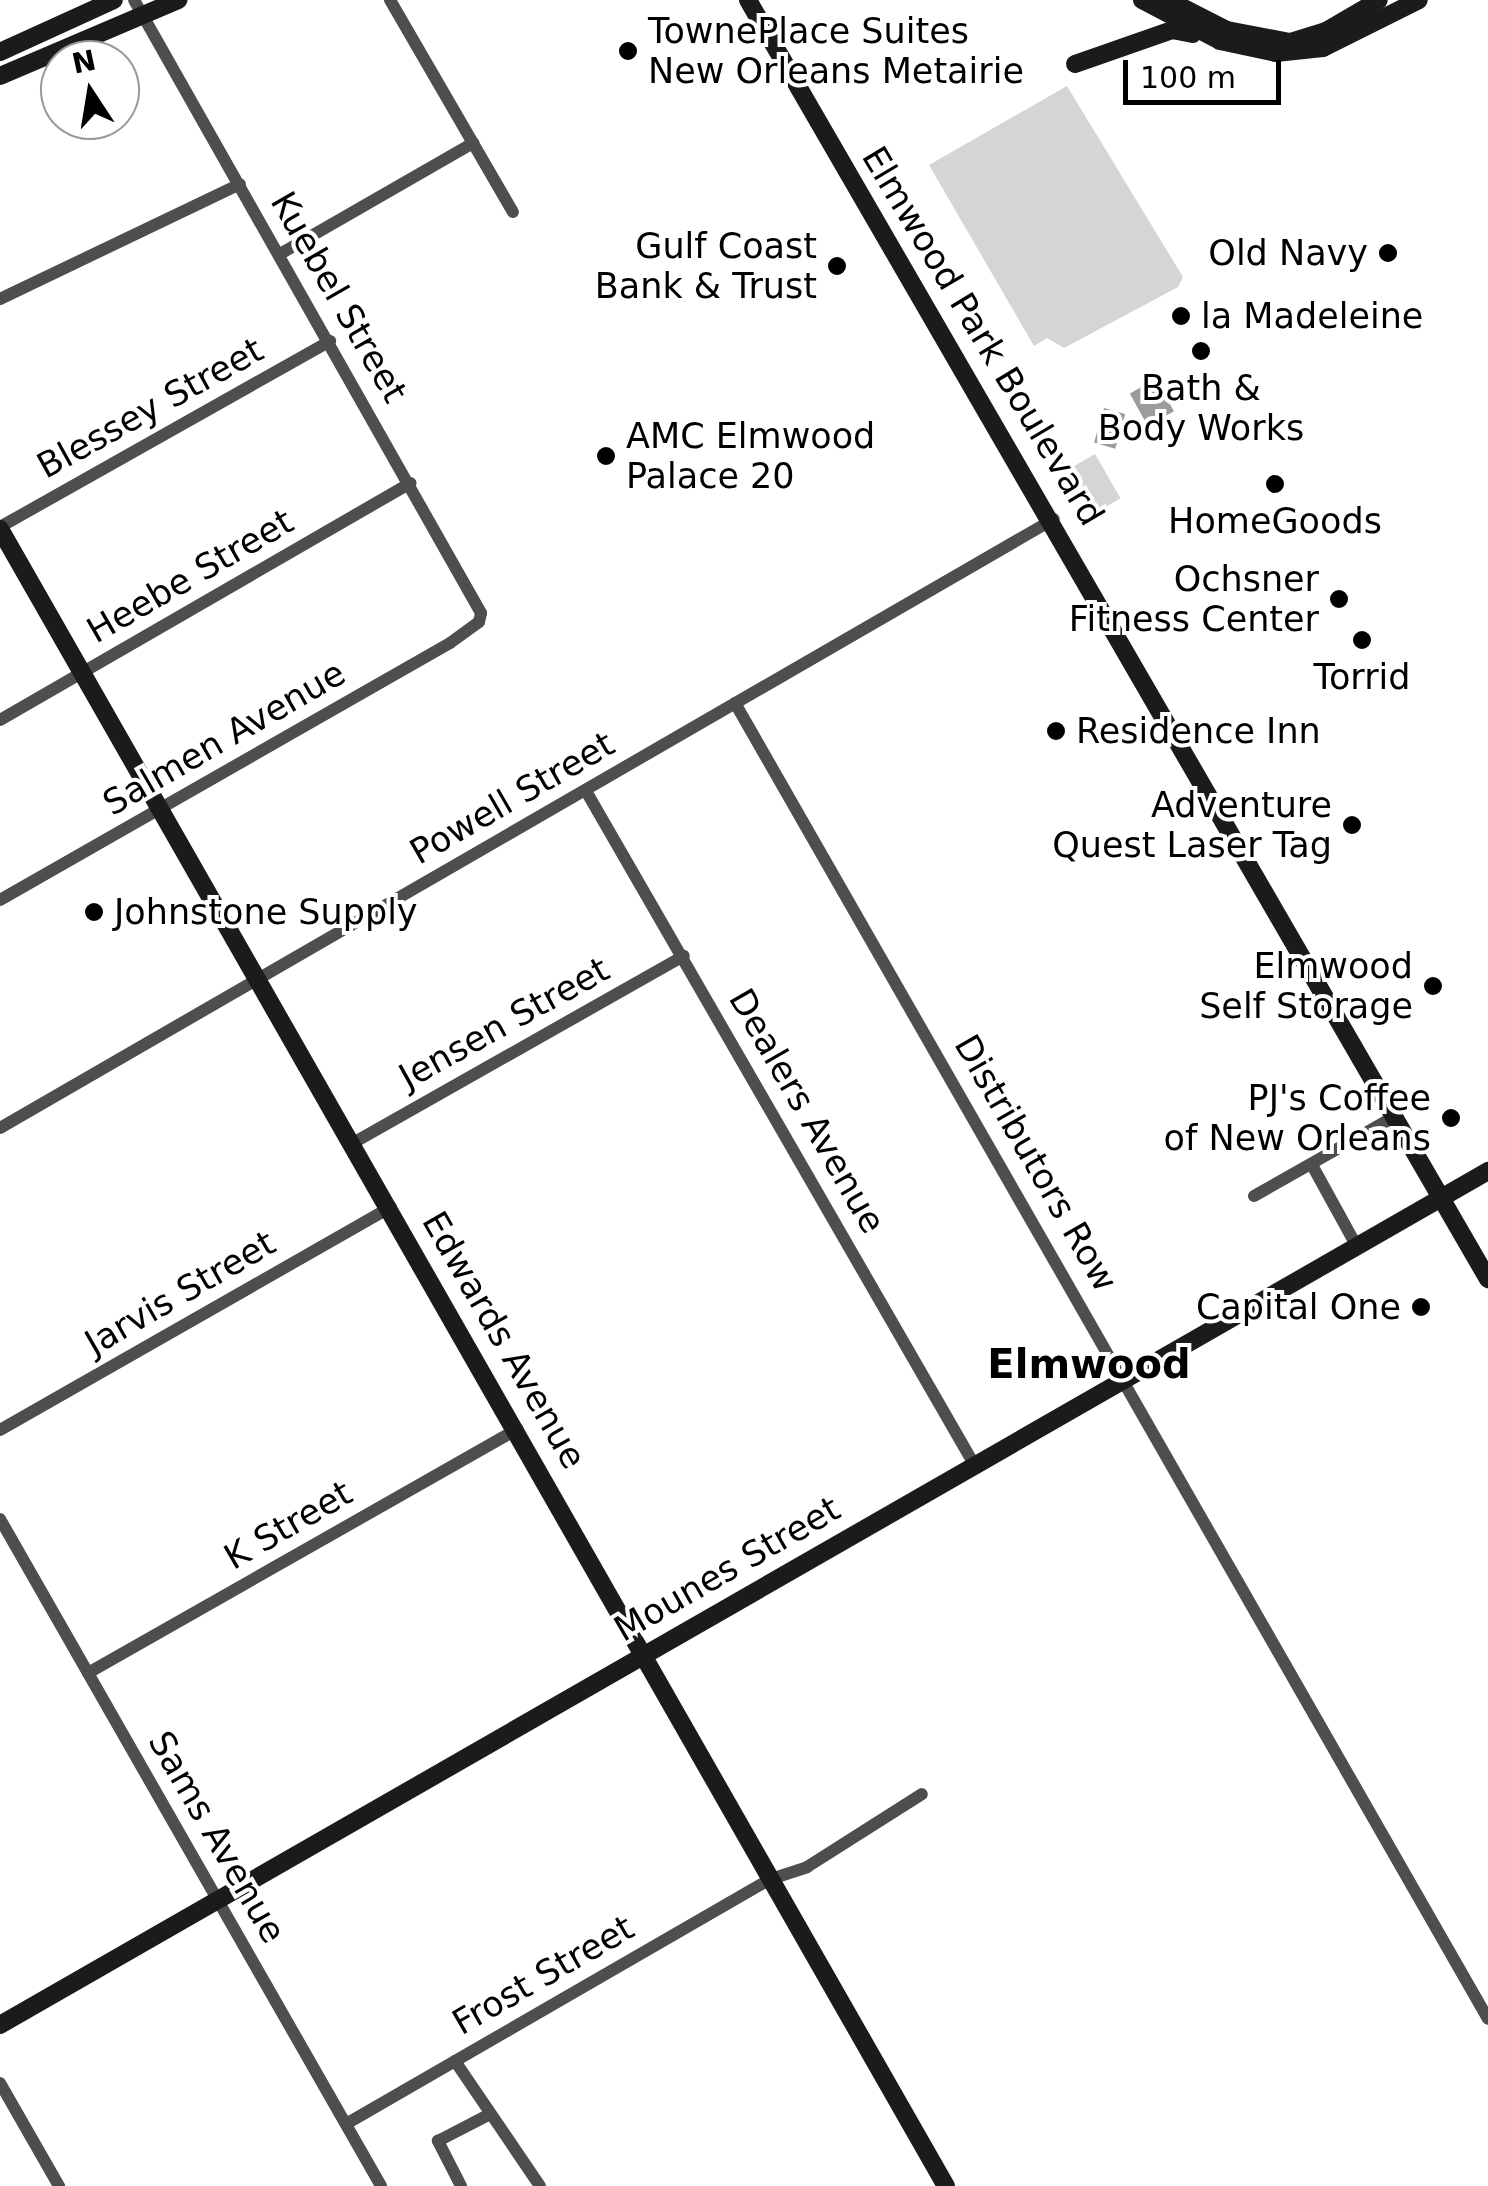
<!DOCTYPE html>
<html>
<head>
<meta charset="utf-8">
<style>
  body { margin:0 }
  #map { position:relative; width:1488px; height:2186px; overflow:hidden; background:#fff; font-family:"DejaVu Sans",sans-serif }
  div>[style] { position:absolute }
  .green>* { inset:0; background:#d5d5d5; transform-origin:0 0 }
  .water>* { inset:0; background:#9c9c9c; transform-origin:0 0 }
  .street>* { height:12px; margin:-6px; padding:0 6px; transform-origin:6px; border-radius:6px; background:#4e4e4e }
  .secondary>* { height:18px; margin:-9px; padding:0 9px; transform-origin:9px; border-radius:9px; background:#1b1b1b }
  .dots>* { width:28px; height:28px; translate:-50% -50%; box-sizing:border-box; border:5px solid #fff; border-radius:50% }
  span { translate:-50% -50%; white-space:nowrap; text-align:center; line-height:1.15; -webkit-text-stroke:8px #fff; paint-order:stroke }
  .poi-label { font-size:35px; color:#000 }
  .left { translate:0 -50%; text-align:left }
  .right { translate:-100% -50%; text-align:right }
  .street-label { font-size:35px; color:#000 }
  .quarter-label { font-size:40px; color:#000; font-weight:700 }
  .north { position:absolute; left:40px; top:40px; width:100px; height:100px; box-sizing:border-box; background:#fff; border:2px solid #999; border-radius:50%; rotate:348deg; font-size:28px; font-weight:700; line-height:40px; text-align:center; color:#000 }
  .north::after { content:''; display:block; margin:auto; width:35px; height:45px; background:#000; clip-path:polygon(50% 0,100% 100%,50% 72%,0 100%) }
  .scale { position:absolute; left:1123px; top:60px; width:158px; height:45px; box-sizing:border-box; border:5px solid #000; border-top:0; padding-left:12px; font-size:30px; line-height:35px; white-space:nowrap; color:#000; -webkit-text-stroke:8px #fff; paint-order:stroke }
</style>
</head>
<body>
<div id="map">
  <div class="green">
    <i style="clip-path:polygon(1067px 86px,1183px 277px,1178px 287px,1064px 348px,1047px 338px,1034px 346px,929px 165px)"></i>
    <i style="left:1095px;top:454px;width:51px;height:31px;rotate:60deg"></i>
  </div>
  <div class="water">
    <i style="left:1156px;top:379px;width:37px;height:30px;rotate:61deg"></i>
    <i style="left:1104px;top:408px;width:22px;height:36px;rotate:16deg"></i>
  </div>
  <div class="street">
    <i style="left:390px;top:0;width:245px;rotate:59.9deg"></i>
    <i style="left:280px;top:254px;width:223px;rotate:-29.9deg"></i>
    <i style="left:0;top:299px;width:266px;rotate:-25.6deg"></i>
    <i style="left:0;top:527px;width:379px;rotate:-29.4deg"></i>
    <i style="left:735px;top:703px;width:1516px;rotate:60.22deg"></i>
    <i style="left:0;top:720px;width:474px;rotate:-30deg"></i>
    <i style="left:586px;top:791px;width:777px;rotate:60.04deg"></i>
    <i style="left:0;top:900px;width:518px;rotate:-29.73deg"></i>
    <i style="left:450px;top:643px;width:36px;rotate:-36deg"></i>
    <i style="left:479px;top:622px;width:9px;rotate:-77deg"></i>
    <i style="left:481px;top:613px;width:704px;rotate:-119.51deg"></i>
    <i style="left:0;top:1128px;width:1217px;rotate:-30.02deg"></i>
    <i style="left:353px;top:1143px;width:380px;rotate:-29.5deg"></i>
    <i style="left:1312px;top:1165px;width:91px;rotate:61.2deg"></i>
    <i style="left:1254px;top:1196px;width:159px;rotate:-29.5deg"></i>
    <i style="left:0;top:1430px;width:450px;rotate:-29.7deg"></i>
    <i style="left:0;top:1519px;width:768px;rotate:60.26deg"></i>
    <i style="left:88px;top:1673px;width:494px;rotate:-29.6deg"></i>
    <i style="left:455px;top:2061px;width:151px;rotate:55.8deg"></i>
    <i style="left:0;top:2083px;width:119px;rotate:60.2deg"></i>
    <i style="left:346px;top:2124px;width:491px;rotate:-30deg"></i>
    <i style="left:771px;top:1879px;width:38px;rotate:-18deg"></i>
    <i style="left:807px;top:1867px;width:136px;rotate:-32.4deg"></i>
    <i style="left:461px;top:2186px;width:51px;rotate:-117.1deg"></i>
    <i style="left:438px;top:2141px;width:59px;rotate:-27.4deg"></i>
  </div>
  <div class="secondary">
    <i style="left:748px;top:0;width:1478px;rotate:59.95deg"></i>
    <i style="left:1142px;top:0;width:88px;rotate:27.7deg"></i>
    <i style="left:1220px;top:41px;width:57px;rotate:12.1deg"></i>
    <i style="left:1276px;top:53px;width:47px;rotate:-6.1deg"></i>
    <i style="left:1323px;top:48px;width:107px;rotate:-26.6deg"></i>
    <i style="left:1168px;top:0;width:66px;rotate:27deg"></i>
    <i style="left:1227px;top:30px;width:64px;rotate:10.8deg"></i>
    <i style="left:1290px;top:42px;width:38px;rotate:-17deg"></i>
    <i style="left:1326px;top:31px;width:61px;rotate:-30.3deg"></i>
    <i style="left:0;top:52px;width:125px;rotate:-24.5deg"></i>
    <i style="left:1075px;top:64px;width:103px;rotate:-19.3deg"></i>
    <i style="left:1172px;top:30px;width:21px;rotate:11deg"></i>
    <i style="left:0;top:76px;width:194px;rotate:-23.1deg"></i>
    <i style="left:0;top:529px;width:1908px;rotate:60.28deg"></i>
    <i style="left:0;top:2025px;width:1716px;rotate:-29.85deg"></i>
  </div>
  <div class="dots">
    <i style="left:628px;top:51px;background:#000"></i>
    <i style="left:1388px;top:253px;background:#000"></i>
    <i style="left:837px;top:266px;background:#000"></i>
    <i style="left:1181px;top:316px;background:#000"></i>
    <i style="left:1201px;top:351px;background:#000"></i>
    <i style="left:606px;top:456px;background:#000"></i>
    <i style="left:1275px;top:484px;background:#000"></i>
    <i style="left:1339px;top:599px;background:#000"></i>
    <i style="left:1362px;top:640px;background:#000"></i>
    <i style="left:1056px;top:731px;background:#000"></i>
    <i style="left:1352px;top:825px;background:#000"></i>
    <i style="left:94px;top:912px;background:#000"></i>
    <i style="left:1433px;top:986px;background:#000"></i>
    <i style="left:1451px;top:1118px;background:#000"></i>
    <i style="left:1421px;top:1307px;background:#000"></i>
  </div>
  <div class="poi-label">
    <span class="left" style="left:648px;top:51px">TownePlace Suites<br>New Orleans Metairie</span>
    <span class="right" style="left:817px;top:266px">Gulf Coast<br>Bank &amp; Trust</span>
    <span class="right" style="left:1368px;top:253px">Old Navy</span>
    <span class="left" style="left:1201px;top:316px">la Madeleine</span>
    <span style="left:1201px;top:408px">Bath &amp;<br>Body Works</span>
    <span class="left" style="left:626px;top:456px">AMC Elmwood<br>Palace 20</span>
    <span style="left:1275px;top:521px">HomeGoods</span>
    <span class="right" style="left:1319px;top:599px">Ochsner<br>Fitness Center</span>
    <span style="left:1362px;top:677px">Torrid</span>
    <span class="left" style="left:1076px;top:731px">Residence Inn</span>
    <span class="right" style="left:1332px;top:825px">Adventure<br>Quest Laser Tag</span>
    <span class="left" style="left:114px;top:912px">Johnstone Supply</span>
    <span class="right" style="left:1413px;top:986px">Elmwood<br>Self Storage</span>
    <span class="right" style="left:1431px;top:1118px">PJ's Coffee<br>of New Orleans</span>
    <span class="right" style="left:1401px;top:1307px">Capital One</span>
  </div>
  <div class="street-label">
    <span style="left:339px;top:297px;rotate:60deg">Kuebel Street</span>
    <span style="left:983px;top:336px;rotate:59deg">Elmwood Park Boulevard</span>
    <span style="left:150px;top:408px;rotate:-29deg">Blessey Street</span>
    <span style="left:190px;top:576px;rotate:-30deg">Heebe Street</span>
    <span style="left:224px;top:738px;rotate:-30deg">Salmen Avenue</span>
    <span style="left:512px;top:798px;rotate:-30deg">Powell Street</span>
    <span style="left:504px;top:1023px;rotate:-29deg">Jensen Street</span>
    <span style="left:807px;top:1111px;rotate:60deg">Dealers Avenue</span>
    <span style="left:1036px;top:1163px;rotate:60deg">Distributors Row</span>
    <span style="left:180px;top:1293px;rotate:-30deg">Jarvis Street</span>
    <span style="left:504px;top:1340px;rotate:60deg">Edwards Avenue</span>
    <span style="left:288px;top:1525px;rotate:-30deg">K Street</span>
    <span style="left:727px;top:1569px;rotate:-30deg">Mounes Street</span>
    <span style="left:217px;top:1837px;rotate:60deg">Sams Avenue</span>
    <span style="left:543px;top:1975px;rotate:-30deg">Frost Street</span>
  </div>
  <div class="quarter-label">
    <span style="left:1089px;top:1364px">Elmwood</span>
  </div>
  <div class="north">N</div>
  <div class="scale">100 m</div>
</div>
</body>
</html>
